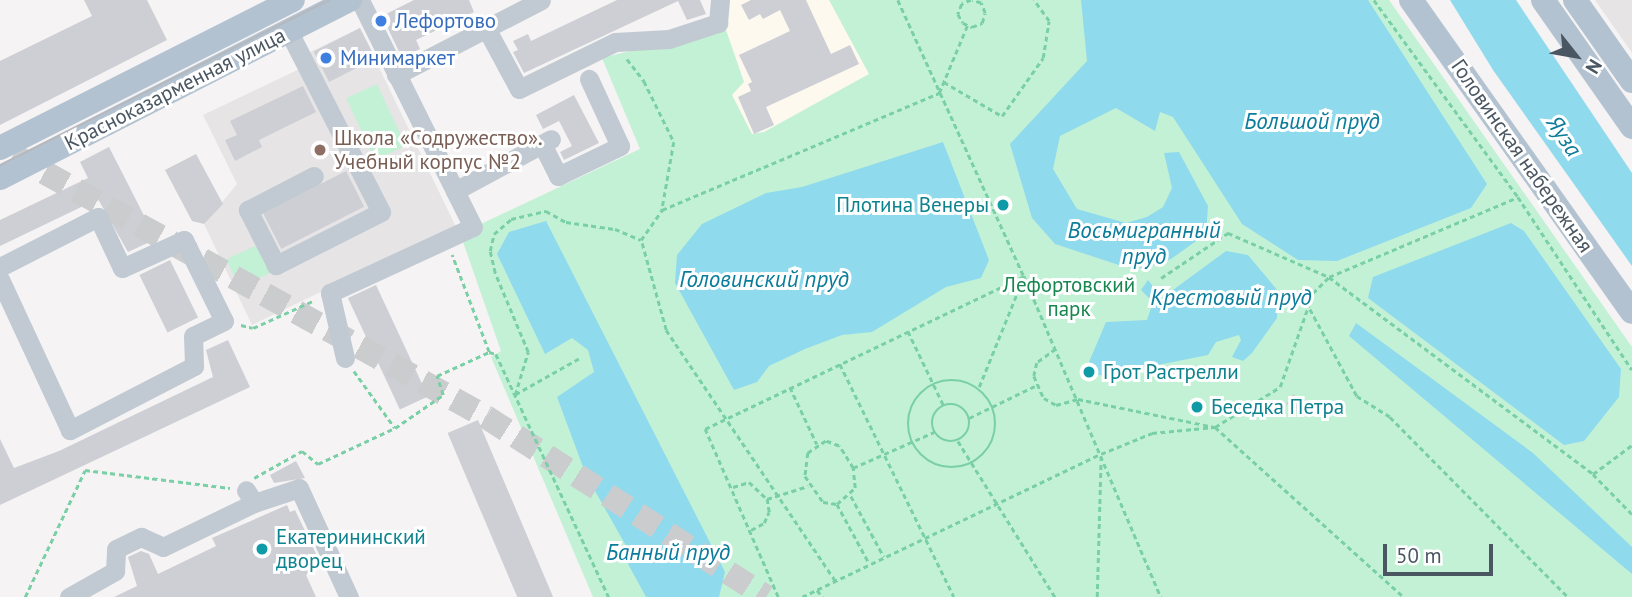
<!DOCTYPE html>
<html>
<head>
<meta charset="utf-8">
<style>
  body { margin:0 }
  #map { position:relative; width:1632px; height:597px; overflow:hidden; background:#f5f3f3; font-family:"PT Sans",sans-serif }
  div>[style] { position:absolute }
  .commercial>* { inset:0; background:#fdf9ef }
  .education>* { inset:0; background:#e6e4e5 }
  .green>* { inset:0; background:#c3f1d5; transform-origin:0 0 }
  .water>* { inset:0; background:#90daee }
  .building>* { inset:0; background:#cdcfd5; transform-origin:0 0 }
  .major-tunnel>* { height:24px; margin-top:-12px; transform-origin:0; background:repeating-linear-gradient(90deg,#caccce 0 24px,transparent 0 36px) }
  .path>* { height:2.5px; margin-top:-1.25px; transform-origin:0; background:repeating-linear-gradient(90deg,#7ad0a6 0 5px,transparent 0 8.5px) }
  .path>.ring { margin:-1.25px; padding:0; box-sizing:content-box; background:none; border:2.5px solid #7ad0a6; border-radius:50% }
  .minor>* { height:19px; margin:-9.5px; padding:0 9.5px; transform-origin:9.5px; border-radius:9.5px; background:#c1cad2 }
  .major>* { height:24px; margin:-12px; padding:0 12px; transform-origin:12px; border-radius:12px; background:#b3c2d1 }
  .tram>* { height:2px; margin:-1px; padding:0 1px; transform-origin:1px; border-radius:1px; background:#b5b8bd }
  .dots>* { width:19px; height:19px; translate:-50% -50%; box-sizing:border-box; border:4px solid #fff; border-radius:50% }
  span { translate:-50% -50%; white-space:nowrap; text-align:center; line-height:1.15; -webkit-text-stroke:6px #fff; paint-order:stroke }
  .shop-label { font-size:21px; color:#366cbe }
  .left { translate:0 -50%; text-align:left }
  .street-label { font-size:21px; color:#4a5661 }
  .education-label { font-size:21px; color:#785e54 }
  .culture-label { font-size:21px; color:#0d838f }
  .right { translate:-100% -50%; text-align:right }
  .park-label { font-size:21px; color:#17864f }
  .water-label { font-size:23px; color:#0c7c9b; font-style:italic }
  .north { position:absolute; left:1541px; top:21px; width:70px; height:70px; -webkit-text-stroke:5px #fff; paint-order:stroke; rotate:121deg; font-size:19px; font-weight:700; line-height:28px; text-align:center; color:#4a5661 }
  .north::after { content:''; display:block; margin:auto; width:24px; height:32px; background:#4a5661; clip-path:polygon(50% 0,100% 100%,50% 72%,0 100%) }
  .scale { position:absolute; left:1383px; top:544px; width:110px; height:32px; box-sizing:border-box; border:4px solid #4a5661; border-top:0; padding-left:9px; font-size:21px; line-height:24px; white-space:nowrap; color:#4a5661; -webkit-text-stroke:5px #fff; paint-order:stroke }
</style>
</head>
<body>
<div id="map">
  <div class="commercial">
    <i style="clip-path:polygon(724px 0,829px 0,869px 74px,753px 138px,732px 95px)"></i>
  </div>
  <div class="education">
    <i style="clip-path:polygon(1595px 0,1632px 0,1632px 53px)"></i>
    <i style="clip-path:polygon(360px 28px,456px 227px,252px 325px,204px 224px,237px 184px,203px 115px,312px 63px,308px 53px)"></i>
  </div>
  <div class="green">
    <i style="clip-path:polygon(829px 0,1389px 0,1632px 347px,1632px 597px,593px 597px,491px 357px,501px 351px,462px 239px,483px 223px,640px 149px,602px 58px,725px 27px,744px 82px,732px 95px,752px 134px,764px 132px,869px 74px)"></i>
    <i style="left:377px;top:84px;width:68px;height:34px;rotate:65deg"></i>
    <i style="left:257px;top:245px;width:31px;height:34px;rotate:65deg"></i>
  </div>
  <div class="water">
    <i style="clip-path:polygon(1081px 0,1368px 0,1487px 184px,1471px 208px,1337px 261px,1298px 260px,1242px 224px,1173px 117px,1160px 112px,1155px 131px,1116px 108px,1060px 136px,1053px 169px,1077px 209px,1126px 223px,1147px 217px,1163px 207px,1172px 188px,1164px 153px,1179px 152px,1208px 206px,1206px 234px,1171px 259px,1146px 268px,1125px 267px,1055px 244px,1032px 218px,1010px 144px,1087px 61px)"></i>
    <i style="clip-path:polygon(1450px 0,1516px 0,1632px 173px,1632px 266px,1493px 70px)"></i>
    <i style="clip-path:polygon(943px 142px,989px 260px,981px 278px,946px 287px,872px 332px,842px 335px,805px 349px,769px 366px,757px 382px,734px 390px,675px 283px,677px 255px,702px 224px,766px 193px,802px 187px)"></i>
    <i style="clip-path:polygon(546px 221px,725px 572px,719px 597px,646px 597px,627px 562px,625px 544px,586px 475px,557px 397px,594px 372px,588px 350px,572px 338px,545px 354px,497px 254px,509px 232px)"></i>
    <i style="clip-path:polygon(1511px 223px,1524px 231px,1621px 369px,1619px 397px,1584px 441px,1564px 445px,1368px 298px,1373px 277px)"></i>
    <i style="clip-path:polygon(1226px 251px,1248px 255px,1278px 291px,1277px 318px,1252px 353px,1243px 361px,1232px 357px,1241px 340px,1239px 335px,1216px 342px,1208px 355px,1103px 376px,1091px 372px,1089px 362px,1106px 322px,1147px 320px,1153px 302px,1141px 290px,1148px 280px,1162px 298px)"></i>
    <i style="clip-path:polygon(1356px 323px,1533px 453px,1632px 547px,1632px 574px,1349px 336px)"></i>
  </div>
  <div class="building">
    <i style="clip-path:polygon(84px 0,147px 0,167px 40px,0 125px,0 61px,92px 16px)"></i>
    <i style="clip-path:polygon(414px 0,469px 0,474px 12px,416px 40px,420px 49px,402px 58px,382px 16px)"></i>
    <i style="clip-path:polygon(617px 0,700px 0,706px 14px,687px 20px,678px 1px,524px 73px,513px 52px,518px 50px,513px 41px,528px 34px,531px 41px)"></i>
    <i style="clip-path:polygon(751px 0,806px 0,831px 54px,850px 45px,859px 64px,766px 107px,774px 125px,754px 134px,738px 97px,751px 91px,748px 84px,752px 82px,739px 55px,790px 31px,780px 10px,763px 19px,760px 14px,749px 20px,741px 5px)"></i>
    <i style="left:360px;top:28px;width:34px;height:52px;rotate:63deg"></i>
    <i style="clip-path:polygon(303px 86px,316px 112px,259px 140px,262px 147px,235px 161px,225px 140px,237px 135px,230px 121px)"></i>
    <i style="clip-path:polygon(574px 95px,599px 143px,564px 160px,560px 152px,572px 146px,559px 121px,543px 129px,536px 115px)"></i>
    <i style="clip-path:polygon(109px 147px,156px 239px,128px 252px,98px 199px,0 246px,0 220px,88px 178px,80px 162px)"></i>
    <i style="clip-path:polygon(196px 154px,223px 204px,204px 224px,192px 221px,165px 170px)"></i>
    <i style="left:346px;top:171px;width:40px;height:93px;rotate:63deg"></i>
    <i style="left:170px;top:260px;width:64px;height:34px;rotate:64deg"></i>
    <i style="left:376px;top:285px;width:123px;height:31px;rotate:65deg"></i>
    <i style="clip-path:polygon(228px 340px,250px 387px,0 505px,0 439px,14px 468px,59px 451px,213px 377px,206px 350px)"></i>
    <i style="left:1293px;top:394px;width:22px;height:12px;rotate:36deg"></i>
    <i style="left:478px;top:420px;width:192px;height:33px;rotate:67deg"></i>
    <i style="clip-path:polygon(296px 461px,305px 478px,274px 483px,270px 475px)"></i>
    <i style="clip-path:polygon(287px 505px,290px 512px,295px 510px,318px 558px,312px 560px,316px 570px,306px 575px,316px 597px,114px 597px,137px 586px,128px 557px,141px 551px,149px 554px,158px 574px,216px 546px,212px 538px)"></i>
  </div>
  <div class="major-tunnel">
    <i style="left:13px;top:155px;width:541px;rotate:28.98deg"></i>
    <i style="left:486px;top:417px;width:333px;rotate:32.7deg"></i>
  </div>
  <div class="path">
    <i style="left:898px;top:0;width:303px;rotate:65.5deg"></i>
    <i style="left:1024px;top:276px;width:349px;rotate:66.9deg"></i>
    <i style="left:971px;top:0;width:10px;rotate:156deg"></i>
    <i style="left:962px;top:4px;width:11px;rotate:112deg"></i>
    <i style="left:958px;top:14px;width:10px;rotate:61deg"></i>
    <i style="left:963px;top:23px;width:10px;rotate:24deg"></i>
    <i style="left:972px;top:27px;width:11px;rotate:-22deg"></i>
    <i style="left:982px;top:23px;width:10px;rotate:-73deg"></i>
    <i style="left:985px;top:13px;width:11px;rotate:-112deg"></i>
    <i style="left:981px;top:3px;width:9px;rotate:-162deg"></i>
    <i style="left:1374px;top:0;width:244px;rotate:53.8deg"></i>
    <i style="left:1518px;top:197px;width:207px;rotate:56.6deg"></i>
    <i style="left:627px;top:59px;width:28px;rotate:52deg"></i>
    <i style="left:644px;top:81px;width:68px;rotate:63.8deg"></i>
    <i style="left:674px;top:142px;width:69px;rotate:100deg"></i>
    <i style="left:944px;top:82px;width:67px;rotate:30.4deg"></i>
    <i style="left:1002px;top:116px;width:71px;rotate:-54.7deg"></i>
    <i style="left:1043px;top:58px;width:37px;rotate:-81deg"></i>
    <i style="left:1049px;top:21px;width:26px;rotate:-126deg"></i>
    <i style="left:1161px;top:278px;width:81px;rotate:-33.9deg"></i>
    <i style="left:1228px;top:233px;width:110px;rotate:23.5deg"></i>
    <i style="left:1329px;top:277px;width:329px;rotate:36.7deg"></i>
    <i style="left:1593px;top:474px;width:56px;rotate:45.7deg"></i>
    <i style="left:1310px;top:309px;width:99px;rotate:61.6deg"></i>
    <i style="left:1357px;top:396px;width:39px;rotate:32deg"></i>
    <i style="left:1390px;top:417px;width:253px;rotate:45.3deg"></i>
    <i style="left:241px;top:325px;width:12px;rotate:14deg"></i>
    <i style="left:253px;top:328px;width:68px;rotate:-24.3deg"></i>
    <i style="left:908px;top:331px;width:83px;rotate:64.4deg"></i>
    <i style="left:1056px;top:349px;width:24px;rotate:144deg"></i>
    <i style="left:1037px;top:363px;width:13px;rotate:103deg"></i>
    <i style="left:1034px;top:376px;width:24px;rotate:66deg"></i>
    <i style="left:1044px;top:398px;width:14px;rotate:30deg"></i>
    <i style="left:1056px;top:405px;width:23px;rotate:-15deg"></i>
    <i style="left:1078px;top:399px;width:140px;rotate:11.6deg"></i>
    <i style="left:1215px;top:427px;width:76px;rotate:-31.6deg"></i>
    <i style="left:1280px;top:387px;width:100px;rotate:-70.7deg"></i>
    <i style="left:1313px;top:293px;width:23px;rotate:-45deg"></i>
    <i style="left:1329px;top:277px;width:205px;rotate:-22.9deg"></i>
    <i style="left:489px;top:352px;width:7px;rotate:16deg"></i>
    <i style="left:496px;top:354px;width:268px;rotate:65.1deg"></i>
    <i style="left:579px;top:359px;width:73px;rotate:150.6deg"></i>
    <i style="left:515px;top:395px;width:45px;rotate:-73.2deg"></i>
    <i style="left:528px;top:352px;width:86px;rotate:-112.7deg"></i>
    <i style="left:495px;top:273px;width:23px;rotate:-103deg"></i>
    <i style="left:490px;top:251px;width:17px;rotate:-77deg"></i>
    <i style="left:494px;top:234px;width:23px;rotate:-41deg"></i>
    <i style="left:511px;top:219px;width:36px;rotate:-13deg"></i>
    <i style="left:546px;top:211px;width:23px;rotate:29deg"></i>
    <i style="left:566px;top:222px;width:49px;rotate:8.1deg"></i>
    <i style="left:615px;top:229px;width:28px;rotate:23deg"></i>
    <i style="left:840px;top:364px;width:259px;rotate:63.9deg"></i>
    <i style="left:354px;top:371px;width:70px;rotate:54.3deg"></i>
    <i class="ring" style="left:908px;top:380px;width:85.5px;height:85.5px"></i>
    <i style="left:790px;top:387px;width:63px;rotate:64.7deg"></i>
    <i style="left:979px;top:387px;width:120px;rotate:-67.9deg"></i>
    <i class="ring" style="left:932px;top:404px;width:35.5px;height:35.5px"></i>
    <i style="left:969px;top:418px;width:73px;rotate:-25.9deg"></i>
    <i style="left:958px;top:441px;width:184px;rotate:58.1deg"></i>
    <i style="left:853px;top:468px;width:26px;rotate:-122deg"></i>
    <i style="left:839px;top:446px;width:14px;rotate:-159deg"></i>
    <i style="left:826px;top:441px;width:22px;rotate:146deg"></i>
    <i style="left:808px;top:453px;width:23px;rotate:97deg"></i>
    <i style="left:805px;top:476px;width:32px;rotate:55deg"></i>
    <i style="left:823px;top:502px;width:14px;rotate:8deg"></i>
    <i style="left:837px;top:504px;width:24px;rotate:-42deg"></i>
    <i style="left:855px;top:488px;width:20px;rotate:-96deg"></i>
    <i style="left:853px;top:468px;width:89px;rotate:-24deg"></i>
    <i style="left:1593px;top:474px;width:49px;rotate:-36.6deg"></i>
    <i style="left:254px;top:478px;width:55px;rotate:-29.4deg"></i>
    <i style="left:302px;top:451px;width:21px;rotate:39deg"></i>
    <i style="left:318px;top:464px;width:85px;rotate:-25.1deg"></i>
    <i style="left:395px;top:428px;width:58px;rotate:-34.5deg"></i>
    <i style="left:443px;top:395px;width:20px;rotate:-108deg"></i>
    <i style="left:437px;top:376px;width:57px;rotate:-24.8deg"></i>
    <i style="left:489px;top:352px;width:104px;rotate:-110.9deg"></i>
    <i style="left:733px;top:487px;width:17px;rotate:-17deg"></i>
    <i style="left:749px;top:482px;width:25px;rotate:43deg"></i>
    <i style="left:851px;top:496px;width:69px;rotate:61.6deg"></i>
    <i style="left:837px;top:504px;width:67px;rotate:61.5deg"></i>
    <i style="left:751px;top:530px;width:15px;rotate:-28deg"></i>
    <i style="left:764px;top:523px;width:12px;rotate:-66deg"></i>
    <i style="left:769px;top:512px;width:13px;rotate:-99deg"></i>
    <i style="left:767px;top:499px;width:43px;rotate:-17.6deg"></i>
    <i style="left:835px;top:581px;width:303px;rotate:-124deg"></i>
    <i style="left:666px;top:330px;width:93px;rotate:-105.5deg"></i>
    <i style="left:641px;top:240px;width:37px;rotate:-55deg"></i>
    <i style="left:662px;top:210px;width:301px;rotate:-22.9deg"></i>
    <i style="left:939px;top:93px;width:73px;rotate:-67.3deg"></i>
    <i style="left:817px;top:590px;width:9px;rotate:49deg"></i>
    <i style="left:25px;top:597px;width:140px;rotate:-64.7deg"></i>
    <i style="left:85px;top:470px;width:146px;rotate:7.1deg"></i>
    <i style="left:778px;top:597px;width:183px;rotate:-113.5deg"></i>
    <i style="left:705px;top:429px;width:354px;rotate:-25.6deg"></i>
    <i style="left:802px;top:597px;width:331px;rotate:-25.6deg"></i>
    <i style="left:1101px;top:454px;width:55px;rotate:-22.4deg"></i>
    <i style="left:1152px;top:433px;width:63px;rotate:-5.4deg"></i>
    <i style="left:1215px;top:427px;width:254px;rotate:42deg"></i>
    <i style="left:1097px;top:597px;width:140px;rotate:-88.4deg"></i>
  </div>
  <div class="minor">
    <i style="left:486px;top:28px;width:69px;rotate:61.6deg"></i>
    <i style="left:519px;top:89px;width:107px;rotate:-26.1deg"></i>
    <i style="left:615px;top:42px;width:54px;rotate:-3.2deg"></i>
    <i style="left:669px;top:39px;width:52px;rotate:-18.1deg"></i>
    <i style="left:718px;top:23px;width:23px;rotate:-85deg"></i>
    <i style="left:289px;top:32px;width:202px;rotate:62.9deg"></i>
    <i style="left:381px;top:212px;width:118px;rotate:153.2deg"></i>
    <i style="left:276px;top:265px;width:62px;rotate:-117deg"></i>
    <i style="left:248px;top:210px;width:74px;rotate:-27.3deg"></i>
    <i style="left:396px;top:75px;width:163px;rotate:-27.3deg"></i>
    <i style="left:542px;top:144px;width:36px;rotate:63deg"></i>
    <i style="left:558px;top:176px;width:69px;rotate:-25.8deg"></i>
    <i style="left:620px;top:146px;width:74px;rotate:-114.8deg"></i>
    <i style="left:455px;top:191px;width:109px;rotate:-28.4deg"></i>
    <i style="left:0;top:267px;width:110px;rotate:-27deg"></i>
    <i style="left:98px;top:217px;width:56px;rotate:64.8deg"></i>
    <i style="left:122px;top:268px;width:68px;rotate:-24.3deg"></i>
    <i style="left:184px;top:240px;width:90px;rotate:63.7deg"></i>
    <i style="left:224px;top:321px;width:34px;rotate:154deg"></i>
    <i style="left:193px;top:336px;width:30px;rotate:88deg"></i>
    <i style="left:194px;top:366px;width:140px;rotate:152.7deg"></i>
    <i style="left:70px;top:430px;width:166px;rotate:-114.9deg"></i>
    <i style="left:345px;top:358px;width:67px;rotate:-103deg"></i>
    <i style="left:330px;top:293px;width:157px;rotate:-24.8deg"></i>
    <i style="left:473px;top:227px;width:254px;rotate:-116.5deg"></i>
    <i style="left:254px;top:503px;width:47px;rotate:-18.4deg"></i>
    <i style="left:299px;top:488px;width:120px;rotate:65.4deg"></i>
    <i style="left:69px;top:597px;width:53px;rotate:-29.5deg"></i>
    <i style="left:115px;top:571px;width:22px;rotate:-87deg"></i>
    <i style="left:116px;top:549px;width:28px;rotate:-26deg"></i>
    <i style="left:141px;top:537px;width:24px;rotate:24deg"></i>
    <i style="left:163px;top:547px;width:101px;rotate:-25.8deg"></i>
    <i style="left:254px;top:503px;width:15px;rotate:-122deg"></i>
  </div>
  <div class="major">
    <i style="left:1411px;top:0;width:382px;rotate:54.7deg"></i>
    <i style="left:1543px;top:0;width:155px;rotate:55deg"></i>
    <i style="left:1575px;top:0;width:99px;rotate:54.9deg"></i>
    <i style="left:0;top:148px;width:328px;rotate:-26.8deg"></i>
    <i style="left:0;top:178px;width:393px;rotate:-27deg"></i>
  </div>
  <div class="tram">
    <i style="left:0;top:165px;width:369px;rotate:-26.6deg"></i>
  </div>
  <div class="dots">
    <i style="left:381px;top:21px;background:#3f7fe0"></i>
    <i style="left:326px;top:58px;background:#3f7fe0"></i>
    <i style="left:320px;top:150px;background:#8d6e63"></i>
    <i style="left:1003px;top:205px;background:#0f9aa8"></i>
    <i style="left:1089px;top:372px;background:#0f9aa8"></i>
    <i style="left:1197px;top:407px;background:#0f9aa8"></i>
    <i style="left:262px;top:549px;background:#0f9aa8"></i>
  </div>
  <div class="shop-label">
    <span class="left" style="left:395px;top:21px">Лефортово</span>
    <span class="left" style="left:340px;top:58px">Минимаркет</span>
  </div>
  <div class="street-label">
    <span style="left:175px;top:89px;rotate:-27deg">Красноказарменная улица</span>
    <span style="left:1522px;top:156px;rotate:55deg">Головинская набережная</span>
  </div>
  <div class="education-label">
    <span class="left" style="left:334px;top:150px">Школа «Содружество».<br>Учебный корпус №2</span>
  </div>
  <div class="culture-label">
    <span class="right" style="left:989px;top:205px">Плотина Венеры</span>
    <span class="left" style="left:1103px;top:372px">Грот Растрелли</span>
    <span class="left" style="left:1211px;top:407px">Беседка Петра</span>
    <span class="left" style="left:276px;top:549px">Екатерининский<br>дворец</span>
  </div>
  <div class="park-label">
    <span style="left:1069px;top:297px">Лефортовский<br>парк</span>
  </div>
  <div class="water-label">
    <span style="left:1312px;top:121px">Большой пруд</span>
    <span style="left:1564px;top:136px;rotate:56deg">Яуза</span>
    <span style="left:1144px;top:243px">Восьмигранный<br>пруд</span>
    <span style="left:764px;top:279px">Головинский пруд</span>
    <span style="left:1231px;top:297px">Крестовый пруд</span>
    <span style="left:668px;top:552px">Банный пруд</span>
  </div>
  <div class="north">N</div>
  <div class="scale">50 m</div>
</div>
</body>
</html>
